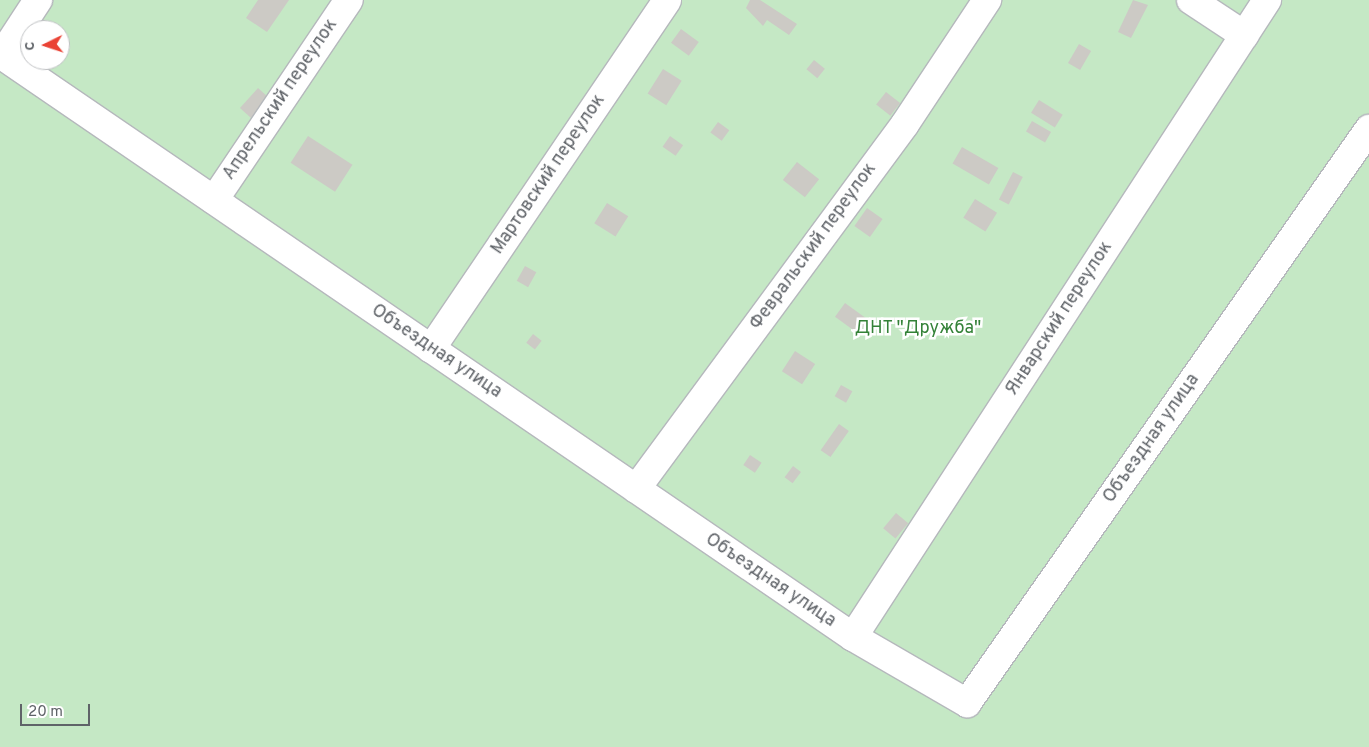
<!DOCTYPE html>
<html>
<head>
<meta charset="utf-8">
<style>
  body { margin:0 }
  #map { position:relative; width:1369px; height:747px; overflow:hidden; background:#f1efe8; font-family:Overpass,sans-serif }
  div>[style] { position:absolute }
  .green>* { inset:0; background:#c5e8c5 }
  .building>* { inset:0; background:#cccac5; transform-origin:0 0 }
  .roads { filter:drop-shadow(1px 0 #b5b8bc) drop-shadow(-1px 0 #b5b8bc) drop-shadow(0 1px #b5b8bc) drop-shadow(0 -1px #b5b8bc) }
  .minor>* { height:28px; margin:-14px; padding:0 14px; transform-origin:14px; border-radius:14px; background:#fff }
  span { translate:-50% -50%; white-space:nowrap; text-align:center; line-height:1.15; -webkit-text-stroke:5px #fff; paint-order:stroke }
  .street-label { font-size:18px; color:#5f6368 }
  .park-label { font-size:18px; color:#348238 }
  .north { position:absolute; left:20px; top:20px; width:50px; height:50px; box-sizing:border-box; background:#fff; border:1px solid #bfc1c3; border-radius:50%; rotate:266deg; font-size:14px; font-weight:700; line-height:20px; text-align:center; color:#5f6368 }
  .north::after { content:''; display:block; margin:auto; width:18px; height:22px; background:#ea4335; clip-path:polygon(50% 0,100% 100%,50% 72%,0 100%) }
  .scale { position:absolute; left:20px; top:704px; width:70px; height:22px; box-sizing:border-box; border:2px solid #5f6368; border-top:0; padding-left:6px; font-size:15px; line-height:18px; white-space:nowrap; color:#5f6368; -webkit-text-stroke:4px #fff; paint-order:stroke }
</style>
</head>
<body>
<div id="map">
  <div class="green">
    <i style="clip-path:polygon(evenodd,0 0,1369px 0,1369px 747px,0 747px,0 0,30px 30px,60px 30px,60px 60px,30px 60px,30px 30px)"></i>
  </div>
  <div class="building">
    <i style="clip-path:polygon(258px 0,289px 0,267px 32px,246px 18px)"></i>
    <i style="clip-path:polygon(750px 0,760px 0,797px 24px,789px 35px,767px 20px,763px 26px,746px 8px)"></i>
    <i style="clip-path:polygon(1133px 0,1148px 5px,1131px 38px,1118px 32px)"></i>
    <i style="left:681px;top:29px;width:22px;height:17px;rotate:36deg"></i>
    <i style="left:1079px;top:44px;width:14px;height:22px;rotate:30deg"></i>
    <i style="left:814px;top:60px;width:14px;height:12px;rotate:39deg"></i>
    <i style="left:663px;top:69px;width:22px;height:29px;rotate:32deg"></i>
    <i style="left:258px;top:88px;width:15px;height:27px;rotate:42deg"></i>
    <i style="left:886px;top:92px;width:18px;height:16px;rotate:38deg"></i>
    <i style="left:1039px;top:100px;width:28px;height:15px;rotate:32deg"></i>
    <i style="left:1032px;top:121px;width:22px;height:12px;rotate:30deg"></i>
    <i style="left:718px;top:122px;width:14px;height:13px;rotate:36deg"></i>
    <i style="left:308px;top:136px;width:53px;height:32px;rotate:33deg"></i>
    <i style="left:670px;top:136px;width:16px;height:13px;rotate:35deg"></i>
    <i style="left:962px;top:147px;width:42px;height:19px;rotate:30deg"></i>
    <i style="left:797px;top:162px;width:28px;height:23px;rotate:38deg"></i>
    <i style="left:1013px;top:172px;width:11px;height:31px;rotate:27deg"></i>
    <i style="left:975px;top:199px;width:26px;height:22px;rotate:32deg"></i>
    <i style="left:607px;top:203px;width:25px;height:24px;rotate:32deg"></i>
    <i style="left:867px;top:208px;width:19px;height:22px;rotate:35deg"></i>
    <i style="left:525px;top:266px;width:13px;height:17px;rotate:29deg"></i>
    <i style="left:845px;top:303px;width:29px;height:17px;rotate:36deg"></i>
    <i style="left:533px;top:334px;width:11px;height:11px;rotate:38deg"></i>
    <i style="left:795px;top:351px;width:24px;height:24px;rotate:33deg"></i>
    <i style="left:841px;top:385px;width:13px;height:13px;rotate:29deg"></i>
    <i style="left:839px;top:424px;width:12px;height:32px;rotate:35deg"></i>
    <i style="left:750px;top:455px;width:14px;height:12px;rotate:34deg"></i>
    <i style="left:793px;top:466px;width:10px;height:14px;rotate:37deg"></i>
    <i style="left:896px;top:513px;width:16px;height:20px;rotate:40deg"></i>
  </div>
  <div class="roads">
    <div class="minor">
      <i style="left:1191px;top:0;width:64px;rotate:33.4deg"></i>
      <i style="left:0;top:54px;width:1033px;rotate:34.35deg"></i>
      <i style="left:853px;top:637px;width:132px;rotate:30.1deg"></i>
      <i style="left:967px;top:703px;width:701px;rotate:-54.99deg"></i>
      <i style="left:2px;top:55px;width:66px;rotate:-56.8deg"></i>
      <i style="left:214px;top:200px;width:241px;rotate:-56deg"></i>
      <i style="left:431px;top:349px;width:421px;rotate:-55.9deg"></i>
      <i style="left:636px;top:489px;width:453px;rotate:-53.6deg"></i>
      <i style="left:905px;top:124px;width:149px;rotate:-56.5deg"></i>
      <i style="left:853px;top:637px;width:760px;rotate:-56.98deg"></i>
    </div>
  </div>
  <div class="street-label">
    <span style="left:281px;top:100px;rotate:-56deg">Апрельский переулок</span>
    <span style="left:549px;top:175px;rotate:-56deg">Мартовский переулок</span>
    <span style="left:814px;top:247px;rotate:-54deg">Февральский переулок</span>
    <span style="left:1060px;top:319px;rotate:-57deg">Январский переулок</span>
    <span style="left:436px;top:352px;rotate:34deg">Объездная улица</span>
    <span style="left:1152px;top:439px;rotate:-55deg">Объездная улица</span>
    <span style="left:770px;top:581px;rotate:34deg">Объездная улица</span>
  </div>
  <div class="park-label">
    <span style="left:918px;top:329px">ДНТ "Дружба"</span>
  </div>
  <div class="north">С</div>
  <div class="scale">20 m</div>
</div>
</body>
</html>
